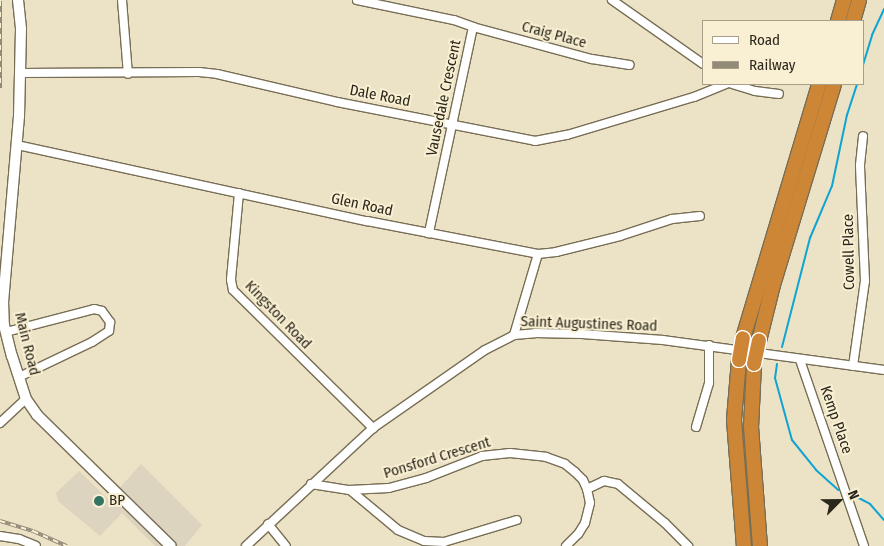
<!DOCTYPE html>
<html>
<head>
<meta charset="utf-8">
<style>
  body { margin:0 }
  #map { position:relative; width:884px; height:546px; overflow:hidden; background:#ece2c6; font-family:"Fira Sans Condensed",sans-serif }
  div>[style] { position:absolute }
  .commercial>* { inset:0; background:#ddd4c0 }
  .stream>* { height:2px; margin:-1px; padding:0 1px; transform-origin:1px; border-radius:1px; background:#0fa4d3 }
  .roads { filter:drop-shadow(1px 0 #776e55) drop-shadow(-1px 0 #776e55) drop-shadow(0 1px #776e55) drop-shadow(0 -1px #776e55) }
  .street>* { height:8px; margin:-4px; padding:0 4px; transform-origin:4px; border-radius:4px; background:#fff }
  .secondary>* { height:10px; margin:-5px; padding:0 5px; transform-origin:5px; border-radius:5px; background:#fff }
  .highway>* { height:14px; margin:-7px; padding:0 7px; transform-origin:7px; border-radius:7px; background:#cd8636 }
  .rail>* { height:4px; margin-top:-2px; transform-origin:0; background:repeating-linear-gradient(90deg,#f9efd2 0 5.5px,#928b78 0 11px); box-sizing:border-box; border-block:1px solid #928b78 }
  .bridges { filter:drop-shadow(1px 0 #fff) drop-shadow(-1px 0 #fff) drop-shadow(0 1px #fff) drop-shadow(0 -1px #fff) }
  .highway-bridge>* { height:14px; margin:-7px; padding:0 7px; transform-origin:7px; border-radius:7px; background:#cd8636 }
  .dots>* { width:14px; height:14px; translate:-50% -50%; box-sizing:border-box; border:2px solid #f9efd2; border-radius:50% }
  span { translate:-50% -50%; white-space:nowrap; text-align:center; line-height:1.15; -webkit-text-stroke:4px #f9efd2; paint-order:stroke }
  .street-label { font-size:15px; color:#2b271d }
  .poi-label { font-size:15px; color:#2b271d }
  .left { translate:0 -50%; text-align:left }
  .legend { position:absolute; left:702px; top:20px; width:162px; height:65px; box-sizing:border-box; background:#f9efd2; border:1px solid #a79f8a; margin:0; padding:6px 9px; list-style:none; font-size:15px; color:#2b271d }
  .legend li { display:flex; align-items:center; gap:10px; height:25px }
  .legend b { width:25px; border:1px solid #a79f8a }
  .north { position:absolute; left:814px; top:476px; width:50px; height:50px; -webkit-text-stroke:4px #f9efd2; paint-order:stroke; rotate:67deg; font-size:14px; font-weight:700; line-height:20px; text-align:center; color:#2b271d }
  .north::after { content:''; display:block; margin:auto; width:18px; height:22px; background:#2b271d; clip-path:polygon(50% 0,100% 100%,50% 72%,0 100%) }
</style>
</head>
<body>
<div id="map">
  <div class="commercial">
    <i style="clip-path:polygon(141px 464px,202px 525px,185px 546px,155px 546px,122px 513px,100px 536px,58px 501px,56px 493px,79px 471px,109px 500px)"></i>
  </div>
  <div class="stream">
    <i style="left:863px;top:65px;width:31px;rotate:-73deg"></i>
    <i style="left:872px;top:35px;width:29px;rotate:-65deg"></i>
    <i style="left:782px;top:347px;width:113px;rotate:-75.6deg"></i>
    <i style="left:810px;top:238px;width:56px;rotate:-67.1deg"></i>
    <i style="left:832px;top:186px;width:73px;rotate:-78.1deg"></i>
    <i style="left:847px;top:115px;width:33px;rotate:-72deg"></i>
    <i style="left:777px;top:364px;width:14px;rotate:98deg"></i>
    <i style="left:775px;top:378px;width:64px;rotate:74.7deg"></i>
    <i style="left:792px;top:440px;width:38px;rotate:51deg"></i>
    <i style="left:816px;top:470px;width:30px;rotate:42deg"></i>
    <i style="left:855px;top:496px;width:17px;rotate:28deg"></i>
    <i style="left:870px;top:504px;width:21px;rotate:49deg"></i>
  </div>
  <div class="roads">
    <div class="street">
      <i style="left:122px;top:0;width:74px;rotate:85.4deg"></i>
      <i style="left:357px;top:0;width:99px;rotate:11.7deg"></i>
      <i style="left:454px;top:20px;width:20px;rotate:20deg"></i>
      <i style="left:473px;top:27px;width:211px;rotate:102.1deg"></i>
      <i style="left:612px;top:0;width:111px;rotate:35.1deg"></i>
      <i style="left:473px;top:27px;width:123px;rotate:15.1deg"></i>
      <i style="left:592px;top:59px;width:38px;rotate:9deg"></i>
      <i style="left:20px;top:73px;width:179px;rotate:-0.3deg"></i>
      <i style="left:199px;top:72px;width:18px;rotate:6deg"></i>
      <i style="left:217px;top:74px;width:123px;rotate:13.1deg"></i>
      <i style="left:337px;top:102px;width:202px;rotate:11.1deg"></i>
      <i style="left:535px;top:141px;width:33px;rotate:-11deg"></i>
      <i style="left:567px;top:135px;width:133px;rotate:-16.7deg"></i>
      <i style="left:694px;top:97px;width:35px;rotate:-22deg"></i>
      <i style="left:732px;top:84px;width:24px;rotate:17deg"></i>
      <i style="left:755px;top:91px;width:24px;rotate:7deg"></i>
      <i style="left:17px;top:145px;width:358px;rotate:12.3deg"></i>
      <i style="left:367px;top:221px;width:174px;rotate:10.9deg"></i>
      <i style="left:538px;top:254px;width:18px;rotate:-6deg"></i>
      <i style="left:556px;top:252px;width:66px;rotate:-14deg"></i>
      <i style="left:620px;top:236px;width:55px;rotate:-18.1deg"></i>
      <i style="left:672px;top:219px;width:28px;rotate:-6deg"></i>
      <i style="left:239px;top:193px;width:87px;rotate:95.3deg"></i>
      <i style="left:231px;top:280px;width:10px;rotate:79deg"></i>
      <i style="left:233px;top:290px;width:197px;rotate:44.6deg"></i>
      <i style="left:6px;top:332px;width:91px;rotate:-14.6deg"></i>
      <i style="left:94px;top:309px;width:8px;rotate:14deg"></i>
      <i style="left:102px;top:311px;width:14px;rotate:54deg"></i>
      <i style="left:110px;top:322px;width:9px;rotate:96deg"></i>
      <i style="left:109px;top:331px;width:20px;rotate:147deg"></i>
      <i style="left:92px;top:342px;width:81px;rotate:154.4deg"></i>
      <i style="left:514px;top:335px;width:84px;rotate:-73.5deg"></i>
      <i style="left:800px;top:360px;width:197px;rotate:71deg"></i>
      <i style="left:853px;top:366px;width:86px;rotate:-82deg"></i>
      <i style="left:865px;top:281px;width:116px;rotate:-92.5deg"></i>
      <i style="left:860px;top:165px;width:29px;rotate:-84deg"></i>
      <i style="left:0;top:423px;width:35px;rotate:-43deg"></i>
      <i style="left:696px;top:427px;width:46px;rotate:-73.5deg"></i>
      <i style="left:709px;top:383px;width:38px;rotate:-90deg"></i>
      <i style="left:311px;top:484px;width:39px;rotate:9deg"></i>
      <i style="left:350px;top:490px;width:39px;rotate:-3deg"></i>
      <i style="left:389px;top:488px;width:38px;rotate:-15deg"></i>
      <i style="left:426px;top:478px;width:60px;rotate:-21.4deg"></i>
      <i style="left:482px;top:456px;width:28px;rotate:-6deg"></i>
      <i style="left:510px;top:453px;width:36px;rotate:6deg"></i>
      <i style="left:546px;top:457px;width:20px;rotate:20deg"></i>
      <i style="left:565px;top:464px;width:13px;rotate:39deg"></i>
      <i style="left:575px;top:472px;width:11px;rotate:45deg"></i>
      <i style="left:583px;top:480px;width:10px;rotate:66deg"></i>
      <i style="left:587px;top:489px;width:14px;rotate:78deg"></i>
      <i style="left:590px;top:503px;width:21px;rotate:104deg"></i>
      <i style="left:585px;top:523px;width:13px;rotate:122deg"></i>
      <i style="left:578px;top:534px;width:17px;rotate:135deg"></i>
      <i style="left:587px;top:489px;width:19px;rotate:-25deg"></i>
      <i style="left:604px;top:481px;width:14px;rotate:12deg"></i>
      <i style="left:618px;top:484px;width:61px;rotate:39.7deg"></i>
      <i style="left:665px;top:523px;width:33px;rotate:45deg"></i>
      <i style="left:350px;top:490px;width:62px;rotate:39.8deg"></i>
      <i style="left:398px;top:530px;width:28px;rotate:23deg"></i>
      <i style="left:424px;top:541px;width:20px;rotate:3deg"></i>
      <i style="left:444px;top:542px;width:76px;rotate:-16.8deg"></i>
      <i style="left:268px;top:524px;width:28px;rotate:51deg"></i>
      <i style="left:0;top:536px;width:19px;rotate:9deg"></i>
      <i style="left:19px;top:539px;width:18px;rotate:22deg"></i>
      <i style="left:246px;top:546px;width:173px;rotate:-42.9deg"></i>
      <i style="left:373px;top:428px;width:136px;rotate:-34.9deg"></i>
      <i style="left:485px;top:350px;width:33px;rotate:-27deg"></i>
      <i style="left:514px;top:335px;width:21px;rotate:-5deg"></i>
      <i style="left:535px;top:333px;width:47px;rotate:1.2deg"></i>
      <i style="left:582px;top:334px;width:81px;rotate:4.2deg"></i>
      <i style="left:663px;top:340px;width:223px;rotate:7.7deg"></i>
    </div>
    <div class="secondary">
      <i style="left:18px;top:0;width:29px;rotate:84deg"></i>
      <i style="left:21px;top:29px;width:87px;rotate:91.3deg"></i>
      <i style="left:19px;top:116px;width:186px;rotate:94.9deg"></i>
      <i style="left:3px;top:301px;width:24px;rotate:88deg"></i>
      <i style="left:4px;top:325px;width:32px;rotate:76deg"></i>
      <i style="left:12px;top:356px;width:45px;rotate:72deg"></i>
      <i style="left:26px;top:399px;width:19px;rotate:55deg"></i>
      <i style="left:37px;top:415px;width:187px;rotate:44.4deg"></i>
    </div>
    <div class="highway">
      <i style="left:838px;top:21px;width:22px;rotate:-74deg"></i>
      <i style="left:853px;top:21px;width:22px;rotate:-74deg"></i>
      <i style="left:743px;top:338px;width:265px;rotate:-73.3deg"></i>
      <i style="left:759px;top:341px;width:58px;rotate:-76deg"></i>
      <i style="left:773px;top:285px;width:210px;rotate:-73.1deg"></i>
      <i style="left:739px;top:360px;width:60px;rotate:94.8deg"></i>
      <i style="left:734px;top:420px;width:126px;rotate:85.5deg"></i>
      <i style="left:754px;top:364px;width:63px;rotate:92.7deg"></i>
      <i style="left:751px;top:427px;width:119px;rotate:85.7deg"></i>
    </div>
  </div>
  <div class="rail">
    <i style="left:0;top:1px;width:87px;rotate:90deg"></i>
    <i style="left:0;top:521px;width:34px;rotate:17deg"></i>
    <i style="left:33px;top:531px;width:37px;rotate:24deg"></i>
  </div>
  <div class="bridges">
    <div class="highway-bridge">
      <i style="left:739px;top:360px;width:22px;rotate:-80deg"></i>
      <i style="left:754px;top:364px;width:24px;rotate:-78deg"></i>
    </div>
  </div>
  <div class="dots">
    <i style="left:99px;top:501px;background:#347463"></i>
  </div>
  <div class="street-label">
    <span style="left:554px;top:35px;rotate:15deg">Craig Place</span>
    <span style="left:380px;top:96px;rotate:11deg">Dale Road</span>
    <span style="left:444px;top:98px;rotate:-78deg">Vausedale Crescent</span>
    <span style="left:362px;top:205px;rotate:12deg">Glen Road</span>
    <span style="left:849px;top:252px;rotate:-91deg">Cowell Place</span>
    <span style="left:278px;top:315px;rotate:46deg">Kingston Road</span>
    <span style="left:589px;top:324px;rotate:2deg">Saint Augustines Road</span>
    <span style="left:27px;top:344px;rotate:76deg">Main Road</span>
    <span style="left:836px;top:420px;rotate:71deg">Kemp Place</span>
    <span style="left:437px;top:458px;rotate:-17deg">Ponsford Crescent</span>
  </div>
  <div class="poi-label">
    <span class="left" style="left:109px;top:501px">BP</span>
  </div>
  <ul class="legend">
  <li><b style="height:6px;background:#fff"></b>Road</li>
  <li><b style="height:6px;background:#928b78"></b>Railway</li>
  </ul>
  <div class="north">N</div>
</div>
</body>
</html>
